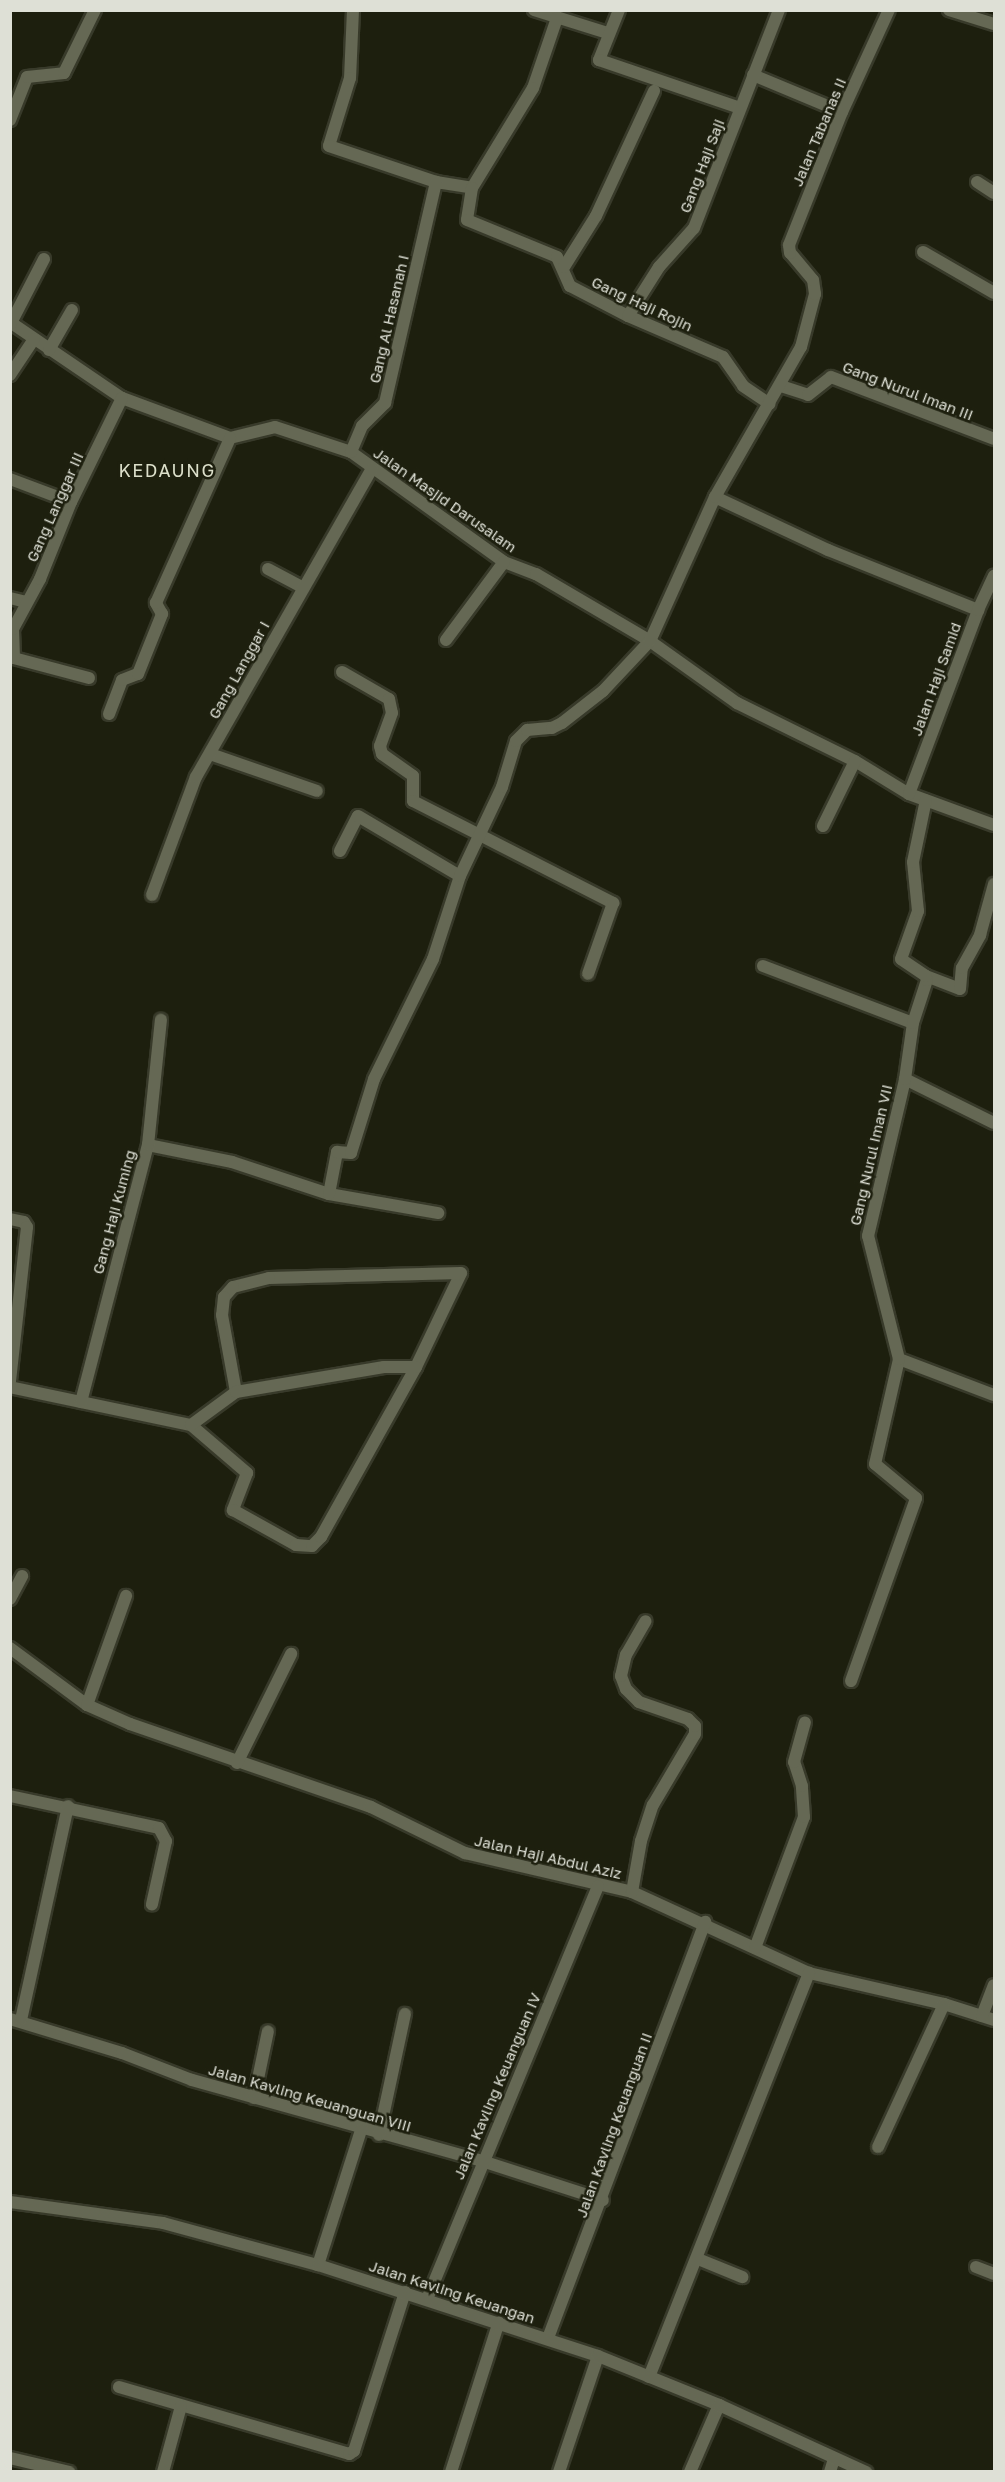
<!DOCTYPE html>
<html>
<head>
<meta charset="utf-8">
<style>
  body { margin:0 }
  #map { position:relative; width:1005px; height:2482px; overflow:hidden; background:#1d1f0e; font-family:"Golos Text",sans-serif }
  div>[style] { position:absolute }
  .roads { filter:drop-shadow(2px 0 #383a2a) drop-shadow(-2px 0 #383a2a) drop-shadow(0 2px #383a2a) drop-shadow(0 -2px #383a2a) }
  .minor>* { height:12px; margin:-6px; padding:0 6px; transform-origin:6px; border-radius:6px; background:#656854 }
  .tertiary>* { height:12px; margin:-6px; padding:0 6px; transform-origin:6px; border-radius:6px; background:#656854 }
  span { translate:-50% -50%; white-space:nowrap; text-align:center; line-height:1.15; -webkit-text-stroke:5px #1d1f0e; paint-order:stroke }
  .street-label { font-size:15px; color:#dee0d6 }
  .quarter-label { font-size:18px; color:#dcdfca; letter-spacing:1.5px }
  .frame { position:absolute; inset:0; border:12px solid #dee0d6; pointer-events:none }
</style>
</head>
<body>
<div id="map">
  <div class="roads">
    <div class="minor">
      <i style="left:353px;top:10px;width:68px;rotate:92.5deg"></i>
      <i style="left:350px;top:78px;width:71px;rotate:107.2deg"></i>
      <i style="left:329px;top:146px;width:113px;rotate:18.6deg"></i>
      <i style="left:436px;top:182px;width:36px;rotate:9deg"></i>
      <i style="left:534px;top:10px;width:77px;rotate:17.3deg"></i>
      <i style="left:619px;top:10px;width:54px;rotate:111.8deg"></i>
      <i style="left:599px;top:60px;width:149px;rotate:18.8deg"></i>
      <i style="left:949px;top:10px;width:47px;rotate:17.3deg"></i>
      <i style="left:557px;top:18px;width:74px;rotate:108.9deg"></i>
      <i style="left:533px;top:88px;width:117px;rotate:121.4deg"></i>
      <i style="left:472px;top:188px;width:32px;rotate:99deg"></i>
      <i style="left:467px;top:220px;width:97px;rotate:22.3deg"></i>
      <i style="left:557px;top:257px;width:32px;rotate:66deg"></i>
      <i style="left:570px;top:286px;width:65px;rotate:27.3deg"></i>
      <i style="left:628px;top:316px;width:103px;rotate:23.3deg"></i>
      <i style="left:723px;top:357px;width:35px;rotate:55deg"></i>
      <i style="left:743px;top:386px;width:32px;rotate:34deg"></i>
      <i style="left:753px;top:75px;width:96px;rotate:22.6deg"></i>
      <i style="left:10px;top:120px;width:46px;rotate:-68.4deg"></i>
      <i style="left:27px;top:77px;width:37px;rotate:-6deg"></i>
      <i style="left:64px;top:73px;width:70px;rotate:-63.8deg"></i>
      <i style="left:977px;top:182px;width:20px;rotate:33deg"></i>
      <i style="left:923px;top:252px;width:82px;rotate:30deg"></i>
      <i style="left:564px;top:267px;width:60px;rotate:-57.9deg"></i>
      <i style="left:596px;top:216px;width:138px;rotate:-65.1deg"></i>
      <i style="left:628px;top:316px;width:58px;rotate:-57.7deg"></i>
      <i style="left:659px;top:267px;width:52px;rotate:-48.1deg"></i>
      <i style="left:694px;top:228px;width:234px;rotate:-68.7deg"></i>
      <i style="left:10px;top:322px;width:135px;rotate:34.2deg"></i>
      <i style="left:122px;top:398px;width:115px;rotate:20.3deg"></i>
      <i style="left:230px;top:438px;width:46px;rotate:-13.7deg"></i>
      <i style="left:275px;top:427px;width:80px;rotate:18.2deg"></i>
      <i style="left:351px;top:452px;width:188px;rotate:35.7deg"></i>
      <i style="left:504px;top:562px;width:34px;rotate:21deg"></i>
      <i style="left:536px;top:574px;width:132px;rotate:30.4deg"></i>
      <i style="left:650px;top:641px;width:107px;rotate:35.5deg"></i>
      <i style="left:737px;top:703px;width:131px;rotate:26.2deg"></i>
      <i style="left:855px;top:761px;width:63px;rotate:31.4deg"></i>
      <i style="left:909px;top:794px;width:90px;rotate:20deg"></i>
      <i style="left:11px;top:323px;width:72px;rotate:-62.7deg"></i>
      <i style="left:49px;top:350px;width:46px;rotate:-60.1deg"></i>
      <i style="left:10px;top:375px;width:43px;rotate:-56.3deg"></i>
      <i style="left:781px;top:386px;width:28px;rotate:18deg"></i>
      <i style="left:808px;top:395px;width:29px;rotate:-38deg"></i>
      <i style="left:831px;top:377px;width:174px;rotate:20.8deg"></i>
      <i style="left:351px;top:452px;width:28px;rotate:-67deg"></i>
      <i style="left:362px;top:426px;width:33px;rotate:-45deg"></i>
      <i style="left:385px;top:403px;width:227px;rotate:-77deg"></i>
      <i style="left:10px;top:479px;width:65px;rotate:20.7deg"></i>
      <i style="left:715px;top:497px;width:125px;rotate:25.1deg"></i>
      <i style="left:828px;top:550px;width:162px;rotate:21.8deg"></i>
      <i style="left:268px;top:569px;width:40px;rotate:28deg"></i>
      <i style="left:10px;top:598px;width:16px;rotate:14deg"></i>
      <i style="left:446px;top:640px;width:97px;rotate:-53.4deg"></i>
      <i style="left:342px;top:672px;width:54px;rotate:29.9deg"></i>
      <i style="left:389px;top:699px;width:14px;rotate:78deg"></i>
      <i style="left:392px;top:713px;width:35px;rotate:110deg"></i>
      <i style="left:380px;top:746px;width:8px;rotate:76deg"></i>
      <i style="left:382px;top:754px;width:38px;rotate:35deg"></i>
      <i style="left:413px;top:776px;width:25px;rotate:90deg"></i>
      <i style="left:413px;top:801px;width:225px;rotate:27deg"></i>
      <i style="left:613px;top:903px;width:75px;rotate:109.4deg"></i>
      <i style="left:89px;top:678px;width:78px;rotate:-165.1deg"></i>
      <i style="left:14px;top:658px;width:29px;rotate:-92deg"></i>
      <i style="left:13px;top:629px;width:57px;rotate:-61.6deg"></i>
      <i style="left:40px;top:579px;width:83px;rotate:-68.1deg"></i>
      <i style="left:71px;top:502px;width:116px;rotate:-63.9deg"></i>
      <i style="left:109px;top:714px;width:36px;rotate:-69deg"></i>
      <i style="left:122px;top:680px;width:17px;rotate:-21deg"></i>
      <i style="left:138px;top:674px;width:65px;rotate:-68.2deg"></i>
      <i style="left:162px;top:614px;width:13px;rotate:-119deg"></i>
      <i style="left:156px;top:603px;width:181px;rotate:-65.8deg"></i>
      <i style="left:210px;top:754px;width:113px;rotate:19.1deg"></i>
      <i style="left:909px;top:794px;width:197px;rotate:-69.4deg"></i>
      <i style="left:978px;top:610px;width:38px;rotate:-65deg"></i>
      <i style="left:823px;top:826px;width:72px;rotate:-63.8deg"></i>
      <i style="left:340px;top:851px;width:39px;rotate:-63deg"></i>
      <i style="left:358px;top:816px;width:118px;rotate:30.5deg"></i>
      <i style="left:152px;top:895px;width:126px;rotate:-69.6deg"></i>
      <i style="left:196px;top:777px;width:355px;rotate:-60.3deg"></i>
      <i style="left:763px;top:966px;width:160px;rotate:20.8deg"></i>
      <i style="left:926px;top:976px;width:36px;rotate:21deg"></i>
      <i style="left:960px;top:989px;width:21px;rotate:-85deg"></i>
      <i style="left:962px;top:968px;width:38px;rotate:-61deg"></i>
      <i style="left:980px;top:935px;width:53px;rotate:-74.6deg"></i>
      <i style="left:905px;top:1079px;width:99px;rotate:26.3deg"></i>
      <i style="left:148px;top:1145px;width:86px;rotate:11.4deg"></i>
      <i style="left:232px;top:1162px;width:102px;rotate:18.3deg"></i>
      <i style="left:329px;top:1194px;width:111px;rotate:9.9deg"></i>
      <i style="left:329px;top:1194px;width:43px;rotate:-79.2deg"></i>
      <i style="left:337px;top:1152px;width:14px;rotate:4deg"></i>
      <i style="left:351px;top:1153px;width:77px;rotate:-72.7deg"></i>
      <i style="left:374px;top:1079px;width:134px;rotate:-63.8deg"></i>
      <i style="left:433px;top:959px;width:87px;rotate:-72deg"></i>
      <i style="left:460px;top:876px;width:98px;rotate:-64.7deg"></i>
      <i style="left:502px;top:787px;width:48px;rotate:-73.1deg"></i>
      <i style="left:516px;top:741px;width:16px;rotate:-45deg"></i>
      <i style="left:527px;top:730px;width:25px;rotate:-5deg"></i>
      <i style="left:552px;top:728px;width:11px;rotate:-27deg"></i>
      <i style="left:562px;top:723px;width:52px;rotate:-38deg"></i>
      <i style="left:603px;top:691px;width:69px;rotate:-46.8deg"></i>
      <i style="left:650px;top:641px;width:158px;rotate:-65.7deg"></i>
      <i style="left:715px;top:497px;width:173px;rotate:-60.2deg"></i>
      <i style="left:801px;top:347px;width:55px;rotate:-75.2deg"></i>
      <i style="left:815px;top:294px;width:14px;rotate:-98deg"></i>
      <i style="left:813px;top:280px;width:35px;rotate:-130deg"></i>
      <i style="left:790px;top:253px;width:8px;rotate:-97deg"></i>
      <i style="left:789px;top:245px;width:143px;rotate:-68.3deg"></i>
      <i style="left:842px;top:112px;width:112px;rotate:-65.3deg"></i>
      <i style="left:10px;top:1219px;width:14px;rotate:12deg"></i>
      <i style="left:24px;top:1222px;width:6px;rotate:59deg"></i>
      <i style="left:27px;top:1227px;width:155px;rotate:96.3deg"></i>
      <i style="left:899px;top:1359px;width:102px;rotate:20.8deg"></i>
      <i style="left:10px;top:1387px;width:185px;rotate:11.9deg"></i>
      <i style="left:191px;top:1425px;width:74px;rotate:40.6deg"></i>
      <i style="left:247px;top:1473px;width:40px;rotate:111deg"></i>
      <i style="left:233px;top:1510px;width:72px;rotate:29.1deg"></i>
      <i style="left:296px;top:1545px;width:16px;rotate:4deg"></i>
      <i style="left:312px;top:1546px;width:13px;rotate:-45deg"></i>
      <i style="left:321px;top:1537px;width:195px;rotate:-60.8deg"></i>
      <i style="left:416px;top:1367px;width:104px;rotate:-64.4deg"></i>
      <i style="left:461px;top:1273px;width:192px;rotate:178.5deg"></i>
      <i style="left:269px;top:1278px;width:37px;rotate:166deg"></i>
      <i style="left:233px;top:1287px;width:13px;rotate:132deg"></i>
      <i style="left:224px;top:1297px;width:18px;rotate:96deg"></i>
      <i style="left:222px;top:1315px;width:78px;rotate:79.7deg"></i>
      <i style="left:81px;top:1402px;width:266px;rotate:-75.4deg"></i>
      <i style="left:148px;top:1145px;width:126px;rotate:-84.1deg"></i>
      <i style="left:191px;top:1425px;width:56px;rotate:-36.3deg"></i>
      <i style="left:236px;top:1392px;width:150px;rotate:-9.6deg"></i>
      <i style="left:384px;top:1367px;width:32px"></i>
      <i style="left:10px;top:1599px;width:26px;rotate:-62deg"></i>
      <i style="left:10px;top:1648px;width:96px;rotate:36.5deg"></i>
      <i style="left:87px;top:1705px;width:47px;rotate:23.8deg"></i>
      <i style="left:130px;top:1724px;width:255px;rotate:19deg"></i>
      <i style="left:371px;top:1807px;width:105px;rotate:26.1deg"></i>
      <i style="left:465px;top:1853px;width:171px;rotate:13.1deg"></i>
      <i style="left:632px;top:1892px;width:195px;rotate:24.6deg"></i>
      <i style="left:809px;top:1973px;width:139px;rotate:12.9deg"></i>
      <i style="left:944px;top:2004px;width:52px;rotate:17.7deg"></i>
      <i style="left:851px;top:1681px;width:194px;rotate:-70.4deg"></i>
      <i style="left:916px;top:1498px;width:53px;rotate:-140.3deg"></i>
      <i style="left:875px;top:1464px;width:108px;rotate:-77.1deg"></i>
      <i style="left:899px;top:1359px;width:127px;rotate:-104.1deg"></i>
      <i style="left:868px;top:1236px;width:161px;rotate:-76.7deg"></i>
      <i style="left:905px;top:1079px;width:57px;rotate:-81.9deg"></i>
      <i style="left:913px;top:1023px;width:45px;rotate:-72deg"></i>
      <i style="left:927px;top:980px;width:4px;rotate:-104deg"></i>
      <i style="left:926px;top:976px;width:30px;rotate:-146deg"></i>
      <i style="left:901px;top:959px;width:51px;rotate:-70.5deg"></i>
      <i style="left:918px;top:911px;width:49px;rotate:-95.8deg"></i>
      <i style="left:913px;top:862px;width:63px;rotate:-78.2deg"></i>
      <i style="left:87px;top:1705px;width:116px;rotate:-70.3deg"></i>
      <i style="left:237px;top:1763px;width:122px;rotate:-63.6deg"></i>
      <i style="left:10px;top:1796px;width:152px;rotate:12.1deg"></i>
      <i style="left:159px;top:1828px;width:15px;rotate:62deg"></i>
      <i style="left:166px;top:1841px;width:65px;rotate:102.5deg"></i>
      <i style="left:632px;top:1892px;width:52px;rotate:-80deg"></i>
      <i style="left:641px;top:1841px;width:38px;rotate:-72deg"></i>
      <i style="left:653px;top:1805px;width:82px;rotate:-59.4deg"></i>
      <i style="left:695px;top:1734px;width:8px;rotate:-90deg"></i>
      <i style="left:695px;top:1726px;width:10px;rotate:-135deg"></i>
      <i style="left:688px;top:1719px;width:52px;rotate:-160.9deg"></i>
      <i style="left:639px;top:1702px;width:18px;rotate:-135deg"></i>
      <i style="left:626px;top:1689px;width:14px;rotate:-111deg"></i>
      <i style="left:621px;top:1676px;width:22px;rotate:-77deg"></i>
      <i style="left:626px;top:1655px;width:39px;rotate:-60deg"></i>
      <i style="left:755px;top:1948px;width:140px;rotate:-69.5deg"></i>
      <i style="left:804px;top:1817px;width:31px;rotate:-94deg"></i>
      <i style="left:802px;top:1786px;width:25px;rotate:-108deg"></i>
      <i style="left:794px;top:1762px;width:41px;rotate:-74.6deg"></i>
      <i style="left:982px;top:2016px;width:33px;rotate:-69deg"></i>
      <i style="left:10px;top:2019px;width:117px;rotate:16.9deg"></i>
      <i style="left:122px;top:2053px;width:75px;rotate:21.1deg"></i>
      <i style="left:192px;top:2080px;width:301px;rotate:15.6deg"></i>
      <i style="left:482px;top:2161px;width:127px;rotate:17.9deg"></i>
      <i style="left:21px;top:2020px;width:219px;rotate:-77.6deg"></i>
      <i style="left:254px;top:2098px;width:68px;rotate:-78.2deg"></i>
      <i style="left:379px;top:2135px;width:124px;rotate:-77.9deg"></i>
      <i style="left:878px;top:2147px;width:157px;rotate:-65.2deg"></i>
      <i style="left:698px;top:2259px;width:48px;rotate:22.2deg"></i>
      <i style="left:318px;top:2265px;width:142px;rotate:-72.3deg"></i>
      <i style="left:976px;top:2267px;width:19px;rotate:21deg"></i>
      <i style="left:427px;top:2299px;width:447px;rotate:-67.5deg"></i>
      <i style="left:548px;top:2338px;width:445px;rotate:-69.3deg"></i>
      <i style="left:649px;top:2377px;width:435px;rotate:-68.4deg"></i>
      <i style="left:119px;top:2387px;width:240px;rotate:16.2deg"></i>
      <i style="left:349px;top:2454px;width:6px;rotate:-31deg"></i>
      <i style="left:354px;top:2451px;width:167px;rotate:-72.2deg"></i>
      <i style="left:10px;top:2458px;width:61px;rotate:13.3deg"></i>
      <i style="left:163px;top:2472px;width:68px;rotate:-74.7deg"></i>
      <i style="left:451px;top:2472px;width:157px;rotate:-72.3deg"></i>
      <i style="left:559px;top:2472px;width:122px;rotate:-71.4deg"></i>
      <i style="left:690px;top:2472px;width:73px;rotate:-66.6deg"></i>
      <i style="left:830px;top:2472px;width:14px;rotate:-73deg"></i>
    </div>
    <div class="tertiary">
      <i style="left:10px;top:2202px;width:154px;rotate:7.8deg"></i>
      <i style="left:163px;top:2223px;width:161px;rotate:15.2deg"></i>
      <i style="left:318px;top:2265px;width:294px;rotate:18deg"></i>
      <i style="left:598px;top:2356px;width:131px;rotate:22deg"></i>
      <i style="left:719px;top:2405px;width:162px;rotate:24.5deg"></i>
    </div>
  </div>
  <div class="street-label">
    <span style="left:819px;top:132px;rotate:-67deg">Jalan Tabanas II</span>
    <span style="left:702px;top:166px;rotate:-69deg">Gang Haji Saji</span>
    <span style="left:642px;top:304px;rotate:25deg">Gang Haji Rojin</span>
    <span style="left:389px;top:319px;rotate:-77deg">Gang Al Hasanah I</span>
    <span style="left:908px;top:391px;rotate:21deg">Gang Nurul Iman III</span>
    <span style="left:445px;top:500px;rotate:35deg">Jalan Masjid Darusalam</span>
    <span style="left:55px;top:507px;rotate:-66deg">Gang Langgar III</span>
    <span style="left:239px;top:670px;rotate:-61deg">Gang Langgar I</span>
    <span style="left:936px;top:679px;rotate:-70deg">Jalan Haji Samid</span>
    <span style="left:871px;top:1155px;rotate:-77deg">Gang Nurul Iman VII</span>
    <span style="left:114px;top:1212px;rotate:-75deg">Gang Haji Kuming</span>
    <span style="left:548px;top:1857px;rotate:13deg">Jalan Haji Abdul Aziz</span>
    <span style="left:497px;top:2086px;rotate:-67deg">Jalan Kavling Keuanguan IV</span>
    <span style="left:310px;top:2098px;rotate:16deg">Jalan Kavling Keuanguan VIII</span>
    <span style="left:614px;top:2125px;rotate:-70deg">Jalan Kavling Keuanguan II</span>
    <span style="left:452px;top:2292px;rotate:18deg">Jalan Kavling Keuangan</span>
  </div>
  <div class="quarter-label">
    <span style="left:167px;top:470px">KEDAUNG</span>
  </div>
  <div class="frame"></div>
</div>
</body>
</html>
